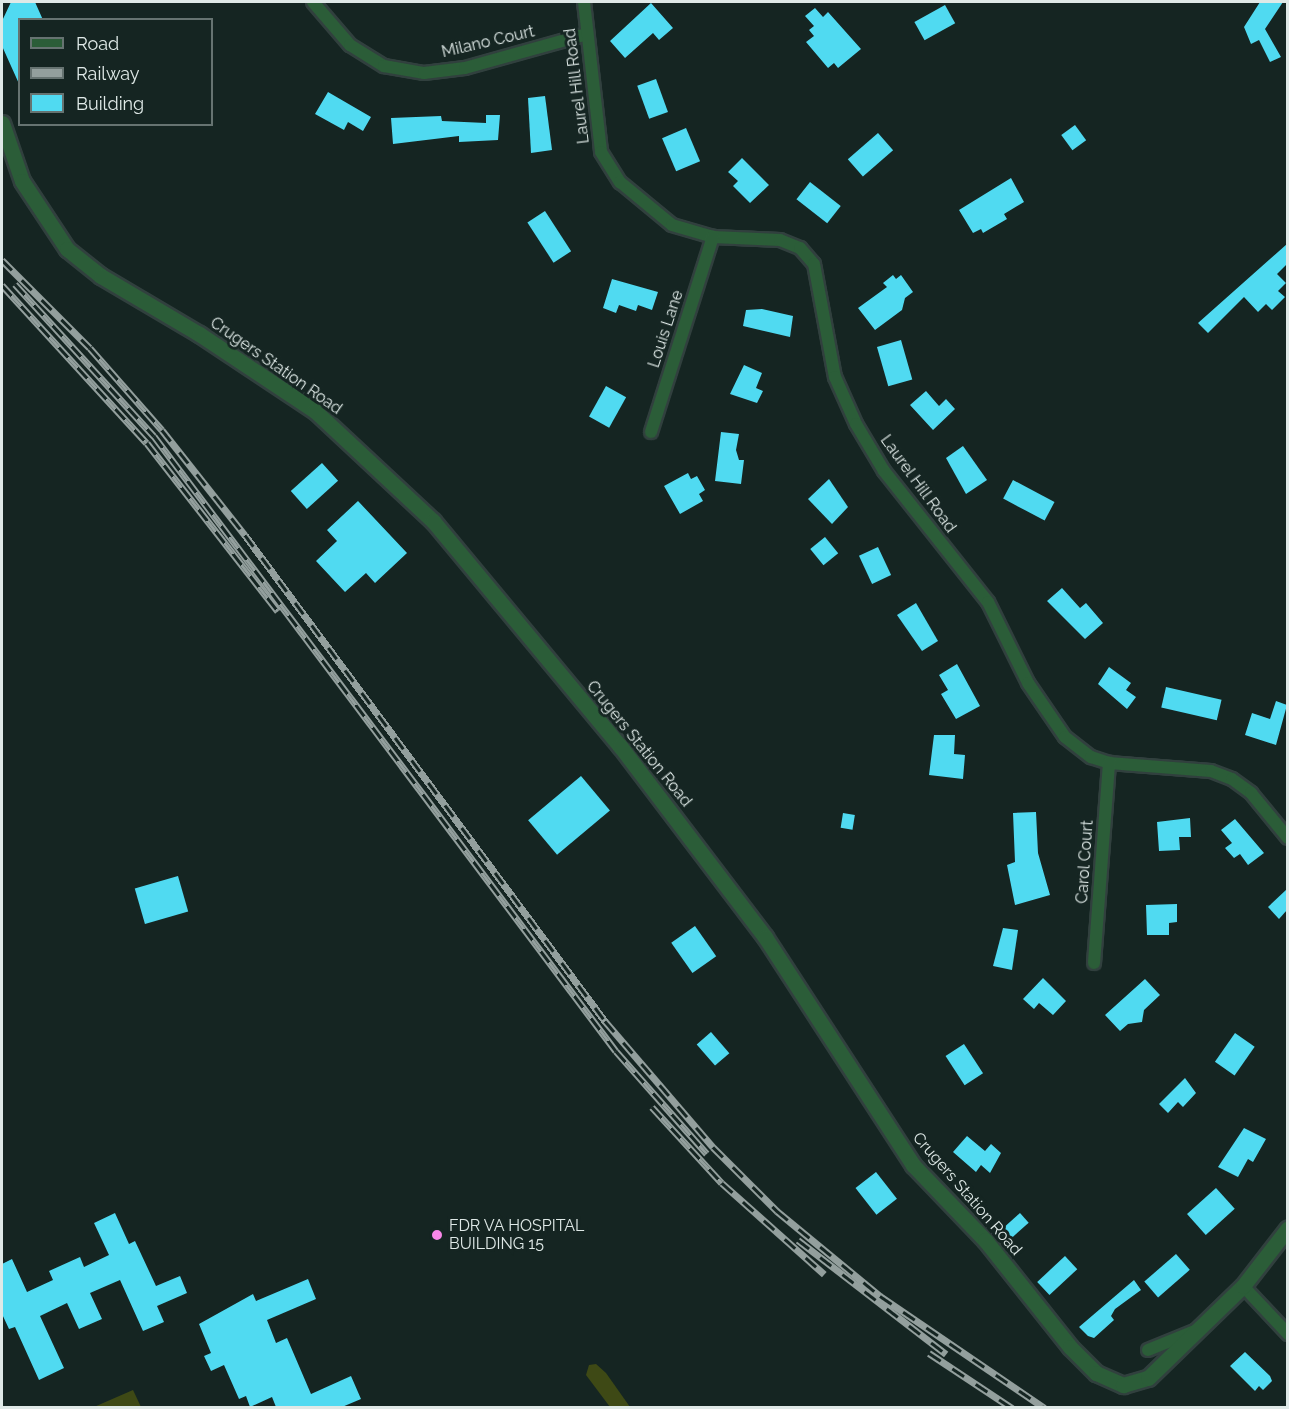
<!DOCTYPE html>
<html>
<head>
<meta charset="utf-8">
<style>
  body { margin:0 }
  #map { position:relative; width:1289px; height:1409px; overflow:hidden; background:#152522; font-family:Raleway,sans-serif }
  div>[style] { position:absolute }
  .green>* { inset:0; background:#3e4915 }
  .building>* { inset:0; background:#50daf1; transform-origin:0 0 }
  .roads { filter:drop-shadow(2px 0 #31403e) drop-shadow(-2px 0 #31403e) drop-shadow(0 2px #31403e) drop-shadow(0 -2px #31403e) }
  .minor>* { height:12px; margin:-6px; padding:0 6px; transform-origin:6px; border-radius:6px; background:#2b5d38 }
  .tertiary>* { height:15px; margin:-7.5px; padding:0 7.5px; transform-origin:7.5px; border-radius:7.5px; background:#2b5d38 }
  .rail>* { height:7px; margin-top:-3.5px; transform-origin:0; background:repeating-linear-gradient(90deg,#152522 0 14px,#939f9d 0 28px); box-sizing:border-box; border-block:2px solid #939f9d }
  .dots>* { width:16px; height:16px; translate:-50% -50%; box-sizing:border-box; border:3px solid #152522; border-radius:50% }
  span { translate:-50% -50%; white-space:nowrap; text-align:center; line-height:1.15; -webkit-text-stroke:6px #152522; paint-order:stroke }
  .street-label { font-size:16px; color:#dfe9e7 }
  .poi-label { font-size:16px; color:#dfe9e7 }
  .left { translate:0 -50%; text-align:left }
  .frame { position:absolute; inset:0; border:3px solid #dfe9e7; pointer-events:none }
  .legend { position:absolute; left:18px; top:18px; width:195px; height:108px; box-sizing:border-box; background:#152522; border:2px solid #667371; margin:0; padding:8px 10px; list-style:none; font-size:18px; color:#dfe9e7 }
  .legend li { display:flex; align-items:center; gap:12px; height:30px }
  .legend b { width:30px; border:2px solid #667371 }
</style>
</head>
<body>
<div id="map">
  <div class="green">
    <i style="clip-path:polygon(596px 1364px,606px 1373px,630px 1407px,610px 1407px,586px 1375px,589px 1365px)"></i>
    <i style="clip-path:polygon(133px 1390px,141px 1407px,94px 1407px)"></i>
  </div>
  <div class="building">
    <i style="clip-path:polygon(11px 2px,35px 2px,43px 20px,20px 20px,20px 86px,2px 46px,2px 21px)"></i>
    <i style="clip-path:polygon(1260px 2px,1283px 2px,1265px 29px,1281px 57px,1270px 62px,1259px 40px,1251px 44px,1244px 27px)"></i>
    <i style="clip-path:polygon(651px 3px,673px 28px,659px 40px,653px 33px,625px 58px,610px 41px)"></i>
    <i style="left:945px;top:5px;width:21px;height:35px;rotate:61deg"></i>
    <i style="clip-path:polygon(815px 8px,823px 17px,828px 12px,861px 49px,838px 68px,834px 63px,828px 68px,806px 42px,814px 36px,809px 30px,814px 26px,805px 16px)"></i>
    <i style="left:656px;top:79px;width:35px;height:20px;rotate:70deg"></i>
    <i style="clip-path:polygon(328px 92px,371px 117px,363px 131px,348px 122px,344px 130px,315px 114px)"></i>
    <i style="clip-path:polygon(545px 96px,552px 150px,531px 153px,528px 98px)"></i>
    <i style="clip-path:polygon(486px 115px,500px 115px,498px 140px,459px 142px,459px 136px,393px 144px,391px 118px,441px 116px,442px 121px,486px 123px)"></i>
    <i style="left:1075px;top:125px;width:19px;height:17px;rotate:54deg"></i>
    <i style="left:686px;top:128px;width:36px;height:26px;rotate:67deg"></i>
    <i style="left:878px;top:133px;width:23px;height:40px;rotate:49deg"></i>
    <i style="clip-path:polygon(742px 158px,769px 185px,750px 203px,733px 186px,738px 181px,728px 172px)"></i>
    <i style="clip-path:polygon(1011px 178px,1024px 202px,1004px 214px,1007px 219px,983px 233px,981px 229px,973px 233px,959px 210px)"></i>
    <i style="left:810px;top:182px;width:39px;height:22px;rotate:38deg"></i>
    <i style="left:545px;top:211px;width:48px;height:21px;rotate:57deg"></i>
    <i style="clip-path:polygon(1287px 244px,1287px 264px,1277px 274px,1286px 283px,1278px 291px,1285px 297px,1272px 310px,1266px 304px,1258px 312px,1244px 297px,1208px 333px,1198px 323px)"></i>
    <i style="clip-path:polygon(893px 275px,896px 279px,901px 275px,913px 292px,905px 298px,902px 310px,875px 330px,858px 308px,887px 287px,883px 283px)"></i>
    <i style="clip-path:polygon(612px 279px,658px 292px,652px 310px,638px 305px,636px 311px,619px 305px,616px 313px,603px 308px)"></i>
    <i style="clip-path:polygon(762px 309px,793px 316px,790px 337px,743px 326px,746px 310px)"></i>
    <i style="left:901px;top:340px;width:41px;height:25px;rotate:74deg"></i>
    <i style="clip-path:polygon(744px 365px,762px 373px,756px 388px,763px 391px,757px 403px,730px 394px)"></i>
    <i style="left:606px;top:386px;width:23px;height:35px;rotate:29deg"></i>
    <i style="clip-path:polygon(926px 391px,939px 406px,946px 399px,955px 409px,933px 430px,910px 405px)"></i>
    <i style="clip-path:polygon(721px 432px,739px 434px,736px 450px,739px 460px,744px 460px,741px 484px,715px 481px)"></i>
    <i style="clip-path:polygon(963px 446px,987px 480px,966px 494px,946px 458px)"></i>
    <i style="left:322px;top:463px;width:24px;height:42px;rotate:48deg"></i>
    <i style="clip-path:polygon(688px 473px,691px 479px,697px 476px,705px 490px,699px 494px,703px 501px,680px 514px,664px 486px)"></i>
    <i style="clip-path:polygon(829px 479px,848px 507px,832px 524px,808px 499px)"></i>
    <i style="left:1013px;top:480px;width:47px;height:21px;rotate:28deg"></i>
    <i style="clip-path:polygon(358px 501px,407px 553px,375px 583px,366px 573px,345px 592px,316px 561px,337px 541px,327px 530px)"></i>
    <i style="left:825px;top:537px;width:21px;height:19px;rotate:51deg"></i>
    <i style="left:878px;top:547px;width:31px;height:21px;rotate:65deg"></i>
    <i style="clip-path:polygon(1062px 588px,1080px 608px,1086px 603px,1103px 623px,1085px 639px,1047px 601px)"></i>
    <i style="clip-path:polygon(916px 603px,938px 641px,922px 651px,897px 615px)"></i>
    <i style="clip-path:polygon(957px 664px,980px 706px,956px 719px,941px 694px,948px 690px,939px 675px)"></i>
    <i style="clip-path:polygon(1109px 667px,1131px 683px,1126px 690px,1136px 697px,1127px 709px,1098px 684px)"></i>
    <i style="left:1166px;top:687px;width:57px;height:21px;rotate:13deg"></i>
    <i style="clip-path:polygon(1276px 701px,1287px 705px,1276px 745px,1245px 735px,1252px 713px,1270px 719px)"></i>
    <i style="clip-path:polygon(934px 735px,955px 735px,954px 754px,965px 755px,963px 779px,929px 775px)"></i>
    <i style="left:581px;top:776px;width:45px;height:69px;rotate:50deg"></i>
    <i style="clip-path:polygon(1036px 812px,1038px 853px,1050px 895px,1015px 905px,1007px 865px,1015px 862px,1013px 813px)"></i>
    <i style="left:843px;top:813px;width:12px;height:15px;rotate:9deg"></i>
    <i style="clip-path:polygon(1190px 818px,1191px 837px,1179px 837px,1180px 850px,1159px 851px,1157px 822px)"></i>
    <i style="clip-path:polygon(1235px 819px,1264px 853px,1248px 865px,1240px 854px,1234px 858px,1225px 848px,1232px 843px,1221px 830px)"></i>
    <i style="left:178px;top:876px;width:37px;height:45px;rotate:74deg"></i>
    <i style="clip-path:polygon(1287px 889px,1287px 910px,1279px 919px,1268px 907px)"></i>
    <i style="clip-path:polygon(1177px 904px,1177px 922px,1169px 923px,1169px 935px,1147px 935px,1146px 905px)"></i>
    <i style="left:695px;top:926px;width:37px;height:29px;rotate:55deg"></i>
    <i style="clip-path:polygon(1003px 928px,1018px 930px,1012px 970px,993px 966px)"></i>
    <i style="clip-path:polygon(1043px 978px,1066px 1001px,1053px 1015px,1039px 1003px,1034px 1009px,1023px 999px)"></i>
    <i style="clip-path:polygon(1145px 979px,1160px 995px,1144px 1010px,1142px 1022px,1128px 1024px,1120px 1031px,1105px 1015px)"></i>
    <i style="left:711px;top:1032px;width:28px;height:19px;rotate:49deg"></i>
    <i style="left:1235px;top:1033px;width:24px;height:35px;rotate:35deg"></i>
    <i style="left:964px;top:1044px;width:35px;height:22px;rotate:57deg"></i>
    <i style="clip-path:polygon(1185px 1078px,1196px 1093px,1183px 1107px,1178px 1102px,1168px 1113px,1159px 1104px)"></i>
    <i style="clip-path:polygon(1244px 1128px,1266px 1139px,1253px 1162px,1248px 1159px,1238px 1177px,1218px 1167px)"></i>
    <i style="clip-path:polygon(967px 1136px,985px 1151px,991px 1144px,1001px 1153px,990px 1173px,981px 1165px,976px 1172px,953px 1152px)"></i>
    <i style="left:876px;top:1172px;width:34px;height:26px;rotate:52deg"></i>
    <i style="left:1216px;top:1188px;width:28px;height:39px;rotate:48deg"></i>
    <i style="clip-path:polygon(115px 1213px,129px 1244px,135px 1241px,156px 1286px,180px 1276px,187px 1293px,157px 1306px,164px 1322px,143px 1331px,120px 1280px,90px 1293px,102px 1319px,79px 1329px,67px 1303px,40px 1316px,64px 1368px,39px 1380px,15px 1327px,9px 1329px,2px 1314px,2px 1264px,12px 1259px,27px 1292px,53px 1280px,49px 1271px,80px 1257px,84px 1267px,109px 1255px,94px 1223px)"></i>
    <i style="left:1020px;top:1213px;width:13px;height:33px;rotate:48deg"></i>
    <i style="left:1176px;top:1254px;width:21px;height:42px;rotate:49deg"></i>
    <i style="left:1065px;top:1256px;width:18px;height:38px;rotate:47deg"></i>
    <i style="clip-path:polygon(308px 1279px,316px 1299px,267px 1320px,276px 1343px,287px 1338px,311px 1394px,351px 1376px,361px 1399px,342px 1407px,276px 1407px,272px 1397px,250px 1407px,246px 1396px,239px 1399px,224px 1365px,211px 1371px,204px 1356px,211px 1353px,199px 1324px,253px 1294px,256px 1301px)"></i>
    <i style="clip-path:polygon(1134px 1280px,1141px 1290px,1115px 1309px,1111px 1316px,1114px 1320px,1094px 1338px,1088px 1336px,1079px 1327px)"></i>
    <i style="clip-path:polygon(1245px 1352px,1270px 1376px,1272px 1381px,1263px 1390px,1259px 1386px,1255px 1391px,1230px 1366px)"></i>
  </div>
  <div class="roads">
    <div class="minor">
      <i style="left:313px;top:2px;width:57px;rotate:49.3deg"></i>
      <i style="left:350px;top:45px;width:40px;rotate:32deg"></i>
      <i style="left:384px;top:66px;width:41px;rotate:9.9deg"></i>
      <i style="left:424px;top:73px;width:41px;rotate:-7deg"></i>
      <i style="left:465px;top:68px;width:127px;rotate:-15.6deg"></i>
      <i style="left:584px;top:2px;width:151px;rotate:83.5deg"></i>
      <i style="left:601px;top:152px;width:36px;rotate:58deg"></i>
      <i style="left:620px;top:182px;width:67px;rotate:39.6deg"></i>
      <i style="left:672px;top:225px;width:43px;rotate:16.3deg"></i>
      <i style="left:713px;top:237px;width:67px;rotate:2.6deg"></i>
      <i style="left:780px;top:240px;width:22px;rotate:22deg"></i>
      <i style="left:800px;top:248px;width:21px;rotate:49deg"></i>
      <i style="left:814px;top:264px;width:115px;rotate:79.5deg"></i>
      <i style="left:835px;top:377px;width:51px;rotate:65.9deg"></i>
      <i style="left:856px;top:424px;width:55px;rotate:59.2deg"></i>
      <i style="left:884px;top:471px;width:167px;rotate:51.6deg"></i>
      <i style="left:988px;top:602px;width:90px;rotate:63.7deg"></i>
      <i style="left:1028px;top:683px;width:65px;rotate:55.6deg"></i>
      <i style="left:1065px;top:737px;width:33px;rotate:38deg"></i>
      <i style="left:1091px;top:757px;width:19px;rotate:18deg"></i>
      <i style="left:1109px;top:763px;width:102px;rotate:4.5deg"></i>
      <i style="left:1211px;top:771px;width:22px;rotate:21deg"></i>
      <i style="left:1232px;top:779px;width:24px;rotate:36deg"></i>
      <i style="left:1251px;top:793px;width:58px;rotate:50.6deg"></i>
      <i style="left:651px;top:432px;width:205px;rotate:-72.4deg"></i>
      <i style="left:1094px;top:963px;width:201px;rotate:-85.7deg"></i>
      <i style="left:1243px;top:1286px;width:66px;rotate:46.8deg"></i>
      <i style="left:1148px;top:1350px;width:53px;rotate:-22.2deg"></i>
    </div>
    <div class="tertiary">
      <i style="left:2px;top:123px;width:61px;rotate:71deg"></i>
      <i style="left:22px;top:181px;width:82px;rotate:56.5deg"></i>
      <i style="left:67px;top:249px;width:43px;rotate:38.5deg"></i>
      <i style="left:101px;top:276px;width:114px;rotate:30.6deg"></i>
      <i style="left:199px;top:334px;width:139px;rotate:33.6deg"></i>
      <i style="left:315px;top:411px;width:161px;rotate:43deg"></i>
      <i style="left:433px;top:521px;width:293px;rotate:50.3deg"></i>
      <i style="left:620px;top:746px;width:240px;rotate:52.8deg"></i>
      <i style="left:765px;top:937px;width:272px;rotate:57deg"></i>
      <i style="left:913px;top:1165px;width:104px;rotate:46.2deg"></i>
      <i style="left:985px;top:1240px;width:137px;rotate:51.5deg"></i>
      <i style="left:1070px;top:1347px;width:37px;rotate:45deg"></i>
      <i style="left:1096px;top:1373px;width:30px;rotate:24deg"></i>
      <i style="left:1123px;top:1385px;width:26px;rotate:-16deg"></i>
      <i style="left:1148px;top:1378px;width:132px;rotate:-44.1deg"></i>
      <i style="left:1243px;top:1286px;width:73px;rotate:-52.2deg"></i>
    </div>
  </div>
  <div class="rail">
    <i style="left:2px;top:260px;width:124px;rotate:45deg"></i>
    <i style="left:90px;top:348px;width:109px;rotate:48.7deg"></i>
    <i style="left:162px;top:430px;width:134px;rotate:51.7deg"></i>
    <i style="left:245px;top:535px;width:605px;rotate:53.47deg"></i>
    <i style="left:605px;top:1021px;width:166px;rotate:49.4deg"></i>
    <i style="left:713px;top:1147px;width:91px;rotate:45deg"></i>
    <i style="left:777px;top:1211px;width:134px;rotate:39.5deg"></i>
    <i style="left:880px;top:1296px;width:199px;rotate:34.2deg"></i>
    <i style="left:15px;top:284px;width:206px;rotate:47.6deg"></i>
    <i style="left:154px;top:436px;width:769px;rotate:53.09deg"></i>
    <i style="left:616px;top:1051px;width:137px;rotate:48.5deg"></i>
    <i style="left:2px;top:285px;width:214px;rotate:47.5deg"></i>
    <i style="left:147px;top:443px;width:213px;rotate:52.1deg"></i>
    <i style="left:652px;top:1107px;width:103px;rotate:47.4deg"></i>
    <i style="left:722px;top:1183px;width:137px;rotate:41.7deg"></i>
    <i style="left:798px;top:1240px;width:187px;rotate:37.6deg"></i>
    <i style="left:929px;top:1353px;width:100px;rotate:33.5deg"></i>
  </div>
  <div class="dots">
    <i style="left:437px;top:1235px;background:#f987e8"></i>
  </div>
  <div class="street-label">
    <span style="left:488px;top:42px;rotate:-13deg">Milano Court</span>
    <span style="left:577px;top:86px;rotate:-97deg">Laurel Hill Road</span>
    <span style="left:666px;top:329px;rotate:-72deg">Louis Lane</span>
    <span style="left:276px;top:366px;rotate:35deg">Crugers Station Road</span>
    <span style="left:918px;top:484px;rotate:54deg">Laurel Hill Road</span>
    <span style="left:639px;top:744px;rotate:51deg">Crugers Station Road</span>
    <span style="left:1085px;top:862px;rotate:-86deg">Carol Court</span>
    <span style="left:967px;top:1194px;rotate:49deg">Crugers Station Road</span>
  </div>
  <div class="poi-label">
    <span class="left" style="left:449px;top:1235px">FDR VA HOSPITAL<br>BUILDING 15</span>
  </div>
  <div class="frame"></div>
  <ul class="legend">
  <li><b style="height:8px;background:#2b5d38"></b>Road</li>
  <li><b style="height:8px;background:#939f9d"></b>Railway</li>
  <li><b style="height:16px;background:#50daf1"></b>Building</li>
  </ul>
</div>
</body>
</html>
